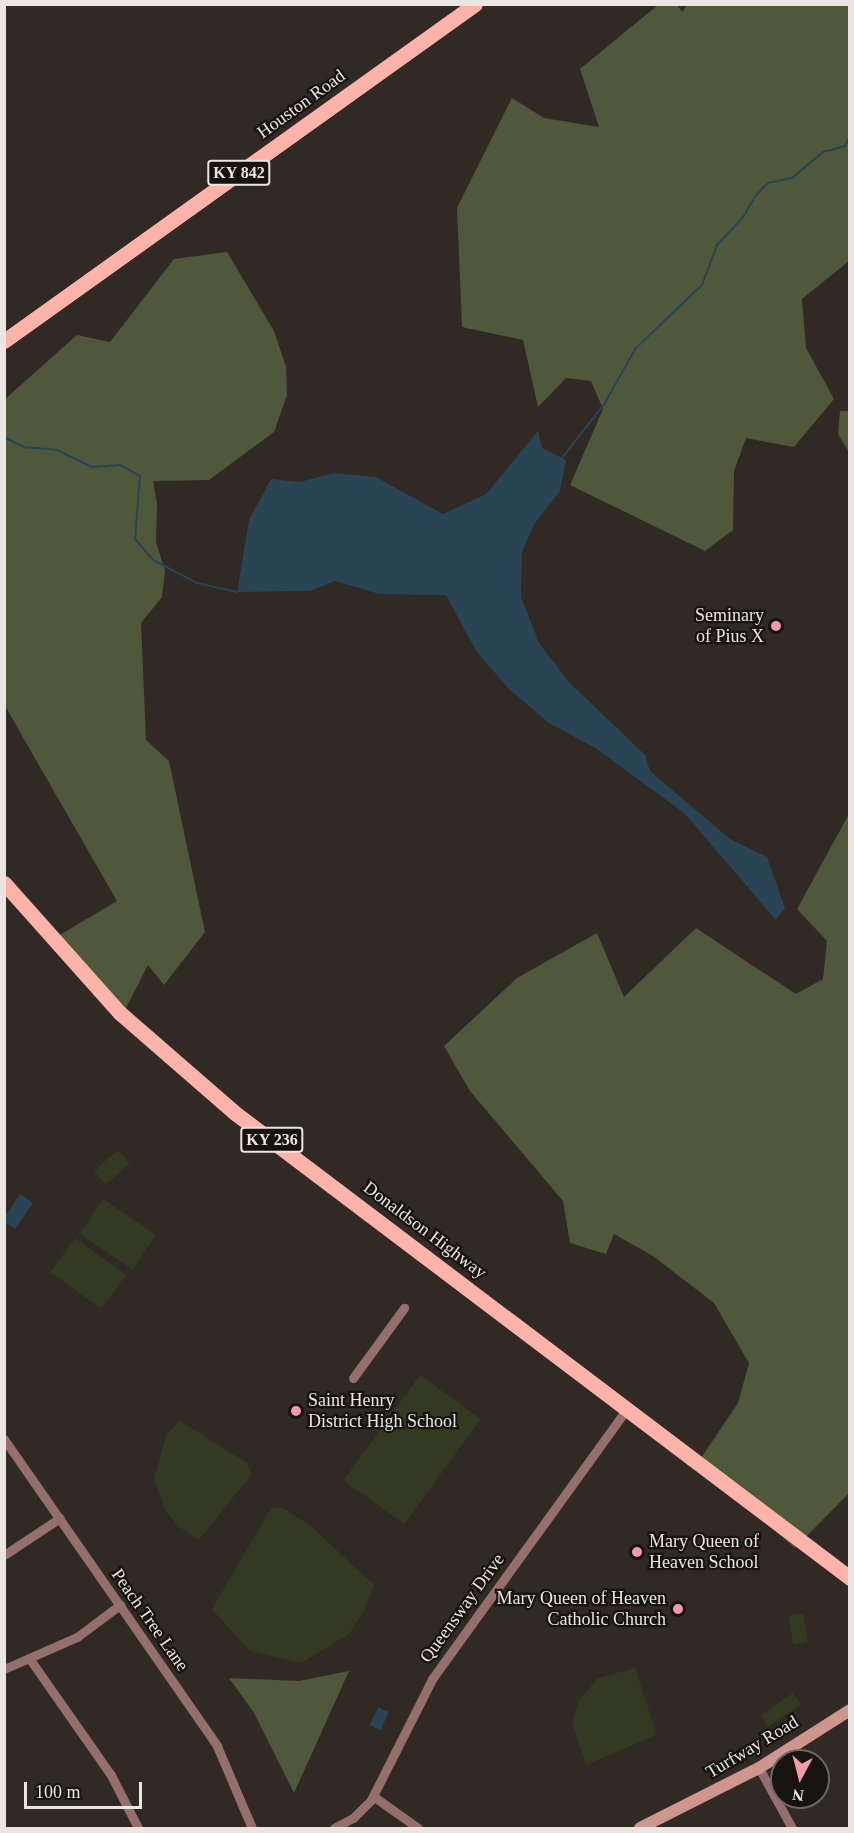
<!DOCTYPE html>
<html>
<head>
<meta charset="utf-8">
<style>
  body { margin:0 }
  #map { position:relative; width:854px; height:1833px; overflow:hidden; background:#302924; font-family:"Times New Roman",serif }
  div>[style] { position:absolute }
  .green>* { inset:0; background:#333a21; transform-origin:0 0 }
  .forest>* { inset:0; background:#4f583b }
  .water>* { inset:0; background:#284455; transform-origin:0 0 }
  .stream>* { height:2px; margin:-1px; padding:0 1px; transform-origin:1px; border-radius:1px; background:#284455 }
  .minor>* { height:9px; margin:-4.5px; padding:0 4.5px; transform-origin:4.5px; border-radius:4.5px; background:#946f6b }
  .secondary>* { height:12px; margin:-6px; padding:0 6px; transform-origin:6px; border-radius:6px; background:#cf958f }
  .primary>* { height:15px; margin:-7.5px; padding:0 7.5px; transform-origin:7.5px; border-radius:7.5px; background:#feb3aa }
  .dots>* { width:16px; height:16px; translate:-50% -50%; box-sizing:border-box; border:3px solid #161310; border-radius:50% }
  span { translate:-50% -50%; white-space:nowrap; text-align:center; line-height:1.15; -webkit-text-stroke:4.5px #161310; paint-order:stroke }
  .shield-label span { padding:2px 4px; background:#161310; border:2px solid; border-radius:4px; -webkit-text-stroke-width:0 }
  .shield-label { font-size:16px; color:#ebe6e2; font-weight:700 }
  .street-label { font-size:18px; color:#ebe6e2 }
  .poi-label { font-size:18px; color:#ebe6e2 }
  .right { translate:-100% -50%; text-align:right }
  .left { translate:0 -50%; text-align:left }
  .frame { position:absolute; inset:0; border:6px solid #ebe6e2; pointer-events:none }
  .north { position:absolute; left:770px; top:1749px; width:60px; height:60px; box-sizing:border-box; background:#161310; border:2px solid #6b6764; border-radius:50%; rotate:187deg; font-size:16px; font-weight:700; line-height:24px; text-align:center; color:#ebe6e2 }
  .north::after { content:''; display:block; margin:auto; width:21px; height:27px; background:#f39aa7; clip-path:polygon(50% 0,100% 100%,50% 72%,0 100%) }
  .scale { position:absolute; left:24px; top:1782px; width:118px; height:27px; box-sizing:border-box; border:3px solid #ebe6e2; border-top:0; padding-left:8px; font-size:18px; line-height:21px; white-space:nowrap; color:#ebe6e2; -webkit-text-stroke:4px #161310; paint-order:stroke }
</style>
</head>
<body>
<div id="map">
  <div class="green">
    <i style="left:118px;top:1150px;width:18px;height:32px;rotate:49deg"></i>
    <i style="left:103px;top:1199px;width:64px;height:42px;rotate:34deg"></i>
    <i style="left:75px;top:1238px;width:63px;height:42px;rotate:36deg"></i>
    <i style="left:420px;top:1375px;width:75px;height:130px;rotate:36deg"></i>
    <i style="clip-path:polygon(180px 1421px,247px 1463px,252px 1474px,199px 1540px,179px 1527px,166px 1512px,154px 1479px,166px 1435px)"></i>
    <i style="clip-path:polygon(271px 1508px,284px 1508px,313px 1528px,374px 1585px,364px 1611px,349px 1634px,301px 1663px,250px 1651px,212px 1609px)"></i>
    <i style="left:803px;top:1613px;width:29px;height:15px;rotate:80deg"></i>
    <i style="clip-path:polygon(635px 1668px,657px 1735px,586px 1765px,572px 1723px,579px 1700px,598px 1678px)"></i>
    <i style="left:793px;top:1693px;width:14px;height:39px;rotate:56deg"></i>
  </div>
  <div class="forest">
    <i style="clip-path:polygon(688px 4px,850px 5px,849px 261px,802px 299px,806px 348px,834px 399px,794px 447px,746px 438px,734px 471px,733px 530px,705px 551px,570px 485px,603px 409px,591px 381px,566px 378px,538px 407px,523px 340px,462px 327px,457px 208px,512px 98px,544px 118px,599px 127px,580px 69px,658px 5px,677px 5px,682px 12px)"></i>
    <i style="clip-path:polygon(227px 252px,274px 331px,286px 367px,287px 395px,274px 432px,209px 480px,153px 481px,157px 504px,156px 542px,165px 571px,162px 597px,141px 623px,146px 740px,169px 761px,205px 932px,164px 985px,148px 965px,124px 1012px,53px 939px,117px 901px,5px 706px,4px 400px,77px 335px,110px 342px,174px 259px)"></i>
    <i style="clip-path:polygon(840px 411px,849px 411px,849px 452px,838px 434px)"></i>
    <i style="clip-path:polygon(849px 814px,849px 1493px,795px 1548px,697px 1464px,738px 1403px,749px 1363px,714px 1303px,653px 1256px,614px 1234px,606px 1254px,570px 1243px,563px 1201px,470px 1091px,444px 1046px,517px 978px,597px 933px,624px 997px,696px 928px,796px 994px,823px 979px,827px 941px,797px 909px)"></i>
    <i style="clip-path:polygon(349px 1671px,294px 1793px,254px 1713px,229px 1678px,299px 1681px)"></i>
  </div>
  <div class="water">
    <i style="clip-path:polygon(538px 431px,542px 448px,566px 460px,560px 491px,535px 523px,522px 552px,521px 597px,539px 643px,568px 681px,645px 755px,650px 771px,730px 839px,767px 857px,785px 908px,776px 920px,684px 813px,597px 749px,549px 723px,510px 690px,476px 651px,446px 595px,379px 594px,335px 581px,310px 591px,237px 592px,249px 520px,271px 479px,300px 482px,334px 473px,376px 477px,443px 514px,486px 494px)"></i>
    <i style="clip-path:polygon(20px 1194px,33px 1203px,15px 1229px,5px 1222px,5px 1216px)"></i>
    <i style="left:378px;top:1707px;width:12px;height:20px;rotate:24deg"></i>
  </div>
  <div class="stream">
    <i style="left:4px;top:437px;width:22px;rotate:27deg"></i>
    <i style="left:24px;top:447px;width:33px;rotate:5deg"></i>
    <i style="left:57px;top:450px;width:39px;rotate:26deg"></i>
    <i style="left:92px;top:467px;width:28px;rotate:-4deg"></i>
    <i style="left:120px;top:465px;width:23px;rotate:29deg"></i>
    <i style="left:140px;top:476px;width:63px;rotate:94.5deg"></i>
    <i style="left:135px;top:539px;width:28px;rotate:49deg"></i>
    <i style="left:153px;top:560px;width:50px;rotate:27.6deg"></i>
    <i style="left:197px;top:583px;width:41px;rotate:12.7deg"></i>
    <i style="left:562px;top:458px;width:70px;rotate:-52deg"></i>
    <i style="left:605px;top:403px;width:62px;rotate:-60.9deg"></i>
    <i style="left:635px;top:349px;width:93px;rotate:-43.7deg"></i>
    <i style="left:702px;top:285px;width:43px;rotate:-69.4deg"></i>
    <i style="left:717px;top:245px;width:38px;rotate:-47deg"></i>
    <i style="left:743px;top:217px;width:27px;rotate:-59deg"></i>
    <i style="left:757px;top:194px;width:16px;rotate:-45deg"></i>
    <i style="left:768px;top:183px;width:25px;rotate:-12deg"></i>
    <i style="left:792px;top:178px;width:40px;rotate:-40deg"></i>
    <i style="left:823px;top:152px;width:23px;rotate:-15deg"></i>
    <i style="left:845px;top:146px;width:11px;rotate:-63deg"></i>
  </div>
  <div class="minor">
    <i style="left:353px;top:1378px;width:87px;rotate:-53.9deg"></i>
    <i style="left:4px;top:1439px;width:374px;rotate:55.2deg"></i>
    <i style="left:217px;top:1746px;width:89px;rotate:66.9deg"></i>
    <i style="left:4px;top:1555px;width:67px;rotate:-33.5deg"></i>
    <i style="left:29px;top:1658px;width:143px;rotate:55deg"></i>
    <i style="left:111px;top:1775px;width:59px;rotate:63deg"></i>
    <i style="left:4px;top:1669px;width:80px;rotate:-23.7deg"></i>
    <i style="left:77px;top:1637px;width:54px;rotate:-36.7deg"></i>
    <i style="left:759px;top:1768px;width:68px;rotate:61.2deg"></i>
    <i style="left:373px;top:1796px;width:55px;rotate:35.4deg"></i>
    <i style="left:334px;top:1828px;width:21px;rotate:-28deg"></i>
    <i style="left:353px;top:1818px;width:25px;rotate:-45deg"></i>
    <i style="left:371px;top:1800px;width:136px;rotate:-63.2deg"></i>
    <i style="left:432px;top:1679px;width:333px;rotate:-54.2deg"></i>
  </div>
  <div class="secondary">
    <i style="left:640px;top:1828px;width:133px;rotate:-26.8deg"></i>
    <i style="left:759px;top:1768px;width:108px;rotate:-32.5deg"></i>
  </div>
  <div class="primary">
    <i style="left:4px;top:341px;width:579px;rotate:-35.58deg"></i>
    <i style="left:4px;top:883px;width:174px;rotate:48.3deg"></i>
    <i style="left:120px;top:1013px;width:152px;rotate:41deg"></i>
    <i style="left:235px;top:1113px;width:771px;rotate:37.09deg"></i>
  </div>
  <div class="dots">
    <i style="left:776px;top:626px;background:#f39aa7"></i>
    <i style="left:296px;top:1411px;background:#f39aa7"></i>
    <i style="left:637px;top:1552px;background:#f39aa7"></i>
    <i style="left:678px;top:1609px;background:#f39aa7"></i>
  </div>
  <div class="shield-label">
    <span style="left:239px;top:173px">KY 842</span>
    <span style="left:272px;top:1140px">KY 236</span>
  </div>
  <div class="street-label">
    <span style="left:301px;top:104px;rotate:-36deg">Houston Road</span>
    <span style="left:425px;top:1230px;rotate:37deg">Donaldson Highway</span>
    <span style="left:462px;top:1608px;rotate:-54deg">Queensway Drive</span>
    <span style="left:150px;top:1620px;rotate:55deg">Peach Tree Lane</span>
    <span style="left:752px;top:1747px;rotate:-31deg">Turfway Road</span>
  </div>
  <div class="poi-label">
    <span class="right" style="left:764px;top:626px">Seminary<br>of Pius X</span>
    <span class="left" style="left:308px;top:1411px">Saint Henry<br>District High School</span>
    <span class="left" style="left:649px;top:1552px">Mary Queen of<br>Heaven School</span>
    <span class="right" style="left:666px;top:1609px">Mary Queen of Heaven<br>Catholic Church</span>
  </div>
  <div class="frame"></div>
  <div class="north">N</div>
  <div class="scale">100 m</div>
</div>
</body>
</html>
